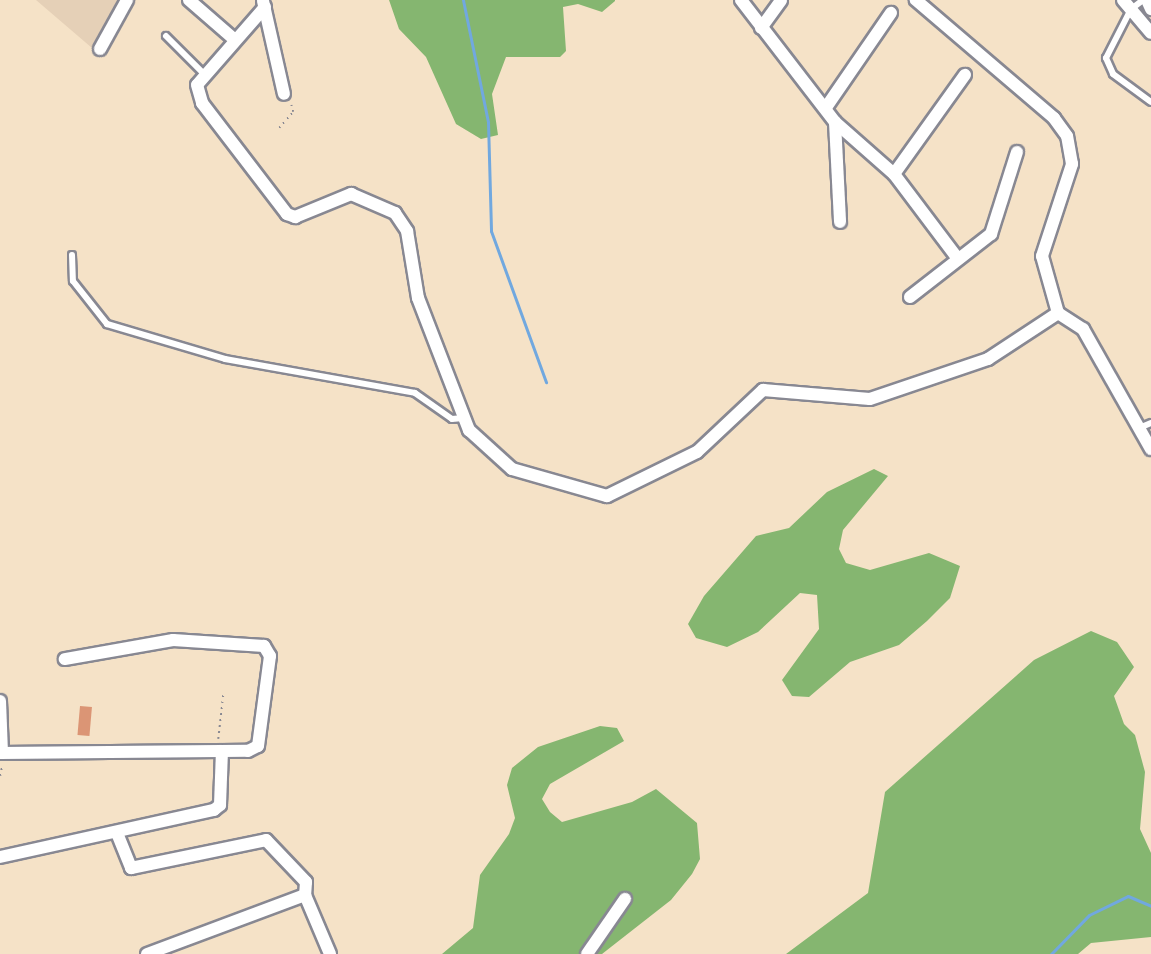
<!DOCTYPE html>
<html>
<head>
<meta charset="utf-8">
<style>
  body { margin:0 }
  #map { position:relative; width:1151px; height:954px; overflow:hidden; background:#f5e2c7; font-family:"IM FELL English",serif }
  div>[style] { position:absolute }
  .built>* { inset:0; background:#e5d0b7 }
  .forest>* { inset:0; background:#85b670 }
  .stream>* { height:3px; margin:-1.5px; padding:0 1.5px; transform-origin:1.5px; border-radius:1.5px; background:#71a8df }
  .building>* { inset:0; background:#db9575; transform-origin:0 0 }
  .path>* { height:1.5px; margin-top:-0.75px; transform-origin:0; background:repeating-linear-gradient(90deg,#888892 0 1.5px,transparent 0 6px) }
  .roads { filter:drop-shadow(2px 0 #888892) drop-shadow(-2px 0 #888892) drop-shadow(0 2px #888892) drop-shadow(0 -2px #888892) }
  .service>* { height:6px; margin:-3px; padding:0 3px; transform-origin:3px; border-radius:3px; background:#fff }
  .minor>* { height:12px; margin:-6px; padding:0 6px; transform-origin:6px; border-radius:6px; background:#fff }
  span { translate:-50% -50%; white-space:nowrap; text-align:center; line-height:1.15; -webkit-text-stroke:4.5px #fcf5e5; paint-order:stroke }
</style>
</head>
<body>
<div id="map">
  <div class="built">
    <i style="clip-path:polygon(36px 0,120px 0,92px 48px)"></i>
  </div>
  <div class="forest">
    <i style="clip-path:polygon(389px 0,615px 0,615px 1px,602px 12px,578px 4px,563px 7px,566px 51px,560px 57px,506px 57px,492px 94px,498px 135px,481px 139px,456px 124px,426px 57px,399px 29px)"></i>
    <i style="clip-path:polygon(874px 469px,888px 476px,843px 530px,839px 549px,846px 563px,870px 570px,929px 553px,960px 566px,950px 598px,927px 621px,899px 645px,850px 662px,809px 697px,792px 696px,782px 680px,819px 629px,817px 595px,800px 593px,758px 632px,727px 647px,696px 638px,688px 624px,704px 596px,756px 536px,789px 528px,827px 492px)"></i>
    <i style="clip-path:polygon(1091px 631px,1117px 642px,1134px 667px,1114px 696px,1124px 724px,1135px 735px,1145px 772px,1140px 829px,1151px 853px,1151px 937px,1091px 943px,1078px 954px,786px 954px,868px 893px,885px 792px,1034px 660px)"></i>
    <i style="clip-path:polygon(600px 726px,617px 728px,624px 741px,550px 784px,542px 799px,550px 812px,562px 822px,632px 802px,656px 789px,697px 823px,700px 859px,692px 874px,671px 900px,602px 954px,442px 954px,473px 928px,480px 875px,509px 834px,515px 818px,507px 785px,512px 768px,538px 747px)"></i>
  </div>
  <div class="stream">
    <i style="left:463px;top:0;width:125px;rotate:78.4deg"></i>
    <i style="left:488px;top:122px;width:109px;rotate:88.4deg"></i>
    <i style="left:491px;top:231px;width:161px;rotate:70deg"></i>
    <i style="left:1051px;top:954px;width:54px;rotate:-45.7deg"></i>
    <i style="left:1089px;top:915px;width:43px;rotate:-26deg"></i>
    <i style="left:1128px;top:896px;width:25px;rotate:23deg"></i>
  </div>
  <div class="building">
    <i style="left:80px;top:706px;width:12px;height:29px;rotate:5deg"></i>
  </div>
  <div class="path">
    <i style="left:279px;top:128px;width:21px;rotate:-49deg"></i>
    <i style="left:293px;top:112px;width:7px;rotate:-106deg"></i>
    <i style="left:218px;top:739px;width:44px;rotate:-83.5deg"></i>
    <i style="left:0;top:776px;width:10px;rotate:-79deg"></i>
  </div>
  <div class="roads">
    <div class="service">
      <i style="left:1143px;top:0;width:15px;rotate:143deg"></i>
      <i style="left:1131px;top:9px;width:55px;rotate:117deg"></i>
      <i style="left:1106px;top:58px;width:17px;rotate:66deg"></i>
      <i style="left:1113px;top:74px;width:47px;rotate:36.4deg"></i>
      <i style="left:166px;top:36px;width:54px;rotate:45deg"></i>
      <i style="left:72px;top:255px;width:26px;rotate:88deg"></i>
      <i style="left:73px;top:281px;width:55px;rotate:51.7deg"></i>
      <i style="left:107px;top:324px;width:123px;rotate:16.5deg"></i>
      <i style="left:225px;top:359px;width:193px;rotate:10.1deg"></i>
      <i style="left:415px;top:393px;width:45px;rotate:35.1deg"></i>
      <i style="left:452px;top:419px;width:11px;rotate:-5deg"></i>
      <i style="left:1139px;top:428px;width:13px;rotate:-23deg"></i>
    </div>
    <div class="minor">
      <i style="left:189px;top:0;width:61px;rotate:41deg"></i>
      <i style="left:741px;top:0;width:154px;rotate:52.4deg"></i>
      <i style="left:835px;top:122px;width:79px;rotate:41.4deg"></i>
      <i style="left:894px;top:174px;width:106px;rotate:53deg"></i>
      <i style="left:1123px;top:0;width:43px;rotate:49.7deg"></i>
      <i style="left:1147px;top:0;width:10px;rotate:66deg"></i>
      <i style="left:263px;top:1px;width:95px;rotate:77.3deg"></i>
      <i style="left:265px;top:7px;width:103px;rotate:131.1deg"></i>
      <i style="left:197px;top:85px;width:19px;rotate:74deg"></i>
      <i style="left:202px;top:103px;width:140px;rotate:52.6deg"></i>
      <i style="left:287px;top:214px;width:9px;rotate:21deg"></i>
      <i style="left:295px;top:217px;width:61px;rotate:-22.3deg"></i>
      <i style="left:351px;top:194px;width:48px;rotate:23.4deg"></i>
      <i style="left:395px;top:213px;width:22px;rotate:56deg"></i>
      <i style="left:407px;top:231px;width:68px;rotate:80.7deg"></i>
      <i style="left:418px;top:298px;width:142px;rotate:68.9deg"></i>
      <i style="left:469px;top:430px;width:58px;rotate:42.2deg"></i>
      <i style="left:512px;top:469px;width:99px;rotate:15.9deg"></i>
      <i style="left:607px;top:496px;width:100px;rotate:-26.1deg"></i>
      <i style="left:697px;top:452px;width:91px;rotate:-43.2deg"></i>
      <i style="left:763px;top:390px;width:107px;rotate:4.8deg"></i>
      <i style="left:870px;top:399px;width:125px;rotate:-18.7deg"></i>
      <i style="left:988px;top:359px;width:84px;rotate:-33.3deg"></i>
      <i style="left:1058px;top:313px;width:59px;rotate:-105.7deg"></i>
      <i style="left:1042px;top:256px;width:97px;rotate:-71.9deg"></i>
      <i style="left:1072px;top:164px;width:28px;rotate:-100deg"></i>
      <i style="left:1067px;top:136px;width:22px;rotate:-126deg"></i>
      <i style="left:1054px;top:118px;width:182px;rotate:-139.5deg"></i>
      <i style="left:761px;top:28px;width:34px;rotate:-54deg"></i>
      <i style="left:100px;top:49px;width:56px;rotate:-61.1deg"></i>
      <i style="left:827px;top:106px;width:113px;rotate:-55.5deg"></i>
      <i style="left:835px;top:122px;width:100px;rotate:87.1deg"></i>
      <i style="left:894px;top:174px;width:122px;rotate:-54.4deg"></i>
      <i style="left:910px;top:297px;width:103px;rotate:-37.9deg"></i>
      <i style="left:991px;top:234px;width:86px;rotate:-72.4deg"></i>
      <i style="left:1058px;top:313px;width:30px;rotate:33deg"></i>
      <i style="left:1083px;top:329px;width:138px;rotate:60.5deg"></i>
      <i style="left:0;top:701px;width:52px;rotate:87.8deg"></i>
      <i style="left:0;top:753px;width:248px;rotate:-0.5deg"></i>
      <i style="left:248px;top:751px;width:11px;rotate:-27deg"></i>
      <i style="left:258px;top:746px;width:91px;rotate:-82.4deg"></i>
      <i style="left:270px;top:656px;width:12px;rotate:-121deg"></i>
      <i style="left:264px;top:646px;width:91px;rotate:-176.2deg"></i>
      <i style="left:173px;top:640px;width:110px;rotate:170deg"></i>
      <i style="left:117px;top:833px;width:38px;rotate:68deg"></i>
      <i style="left:131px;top:868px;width:138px;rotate:-11.7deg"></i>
      <i style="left:266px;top:840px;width:58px;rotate:46.4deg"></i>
      <i style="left:306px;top:882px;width:13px;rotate:94deg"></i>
      <i style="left:0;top:857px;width:219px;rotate:-12.4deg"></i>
      <i style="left:214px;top:810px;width:8px;rotate:-40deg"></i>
      <i style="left:220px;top:805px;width:54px;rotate:-87.9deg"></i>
      <i style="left:305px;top:895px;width:64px;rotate:67deg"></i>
      <i style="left:147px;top:954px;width:169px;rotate:-20.5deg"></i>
      <i style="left:587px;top:954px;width:67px;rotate:-55.4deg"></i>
    </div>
  </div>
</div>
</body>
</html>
